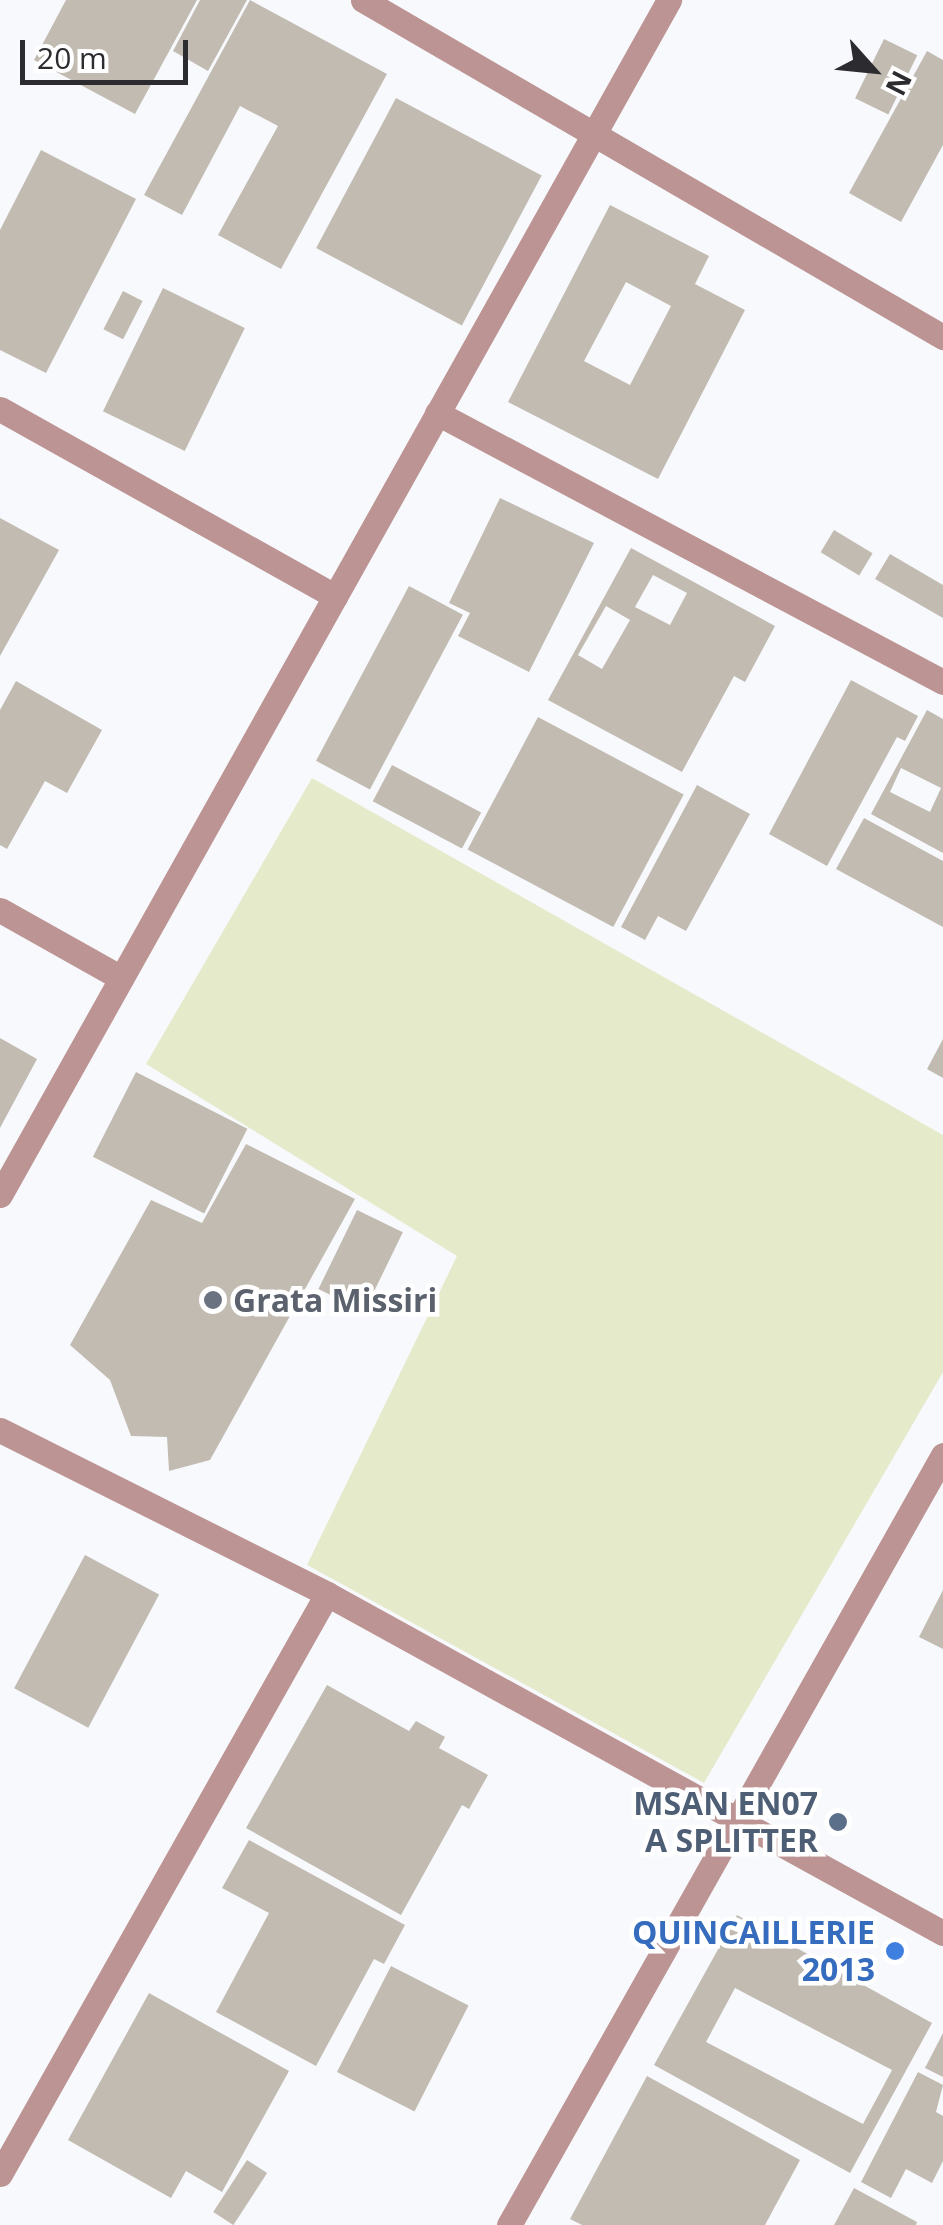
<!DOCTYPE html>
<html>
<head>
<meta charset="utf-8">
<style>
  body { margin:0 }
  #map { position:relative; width:943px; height:2225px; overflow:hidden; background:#f8f9fd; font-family:"Open Sans",sans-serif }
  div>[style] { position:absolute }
  .green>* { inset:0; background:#e4eaca }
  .building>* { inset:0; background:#c2bbb2; transform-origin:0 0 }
  .minor>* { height:25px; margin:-12.5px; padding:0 12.5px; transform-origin:12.5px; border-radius:12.5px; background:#bc9493 }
  .dots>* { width:28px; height:28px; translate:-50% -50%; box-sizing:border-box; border:5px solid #fff; border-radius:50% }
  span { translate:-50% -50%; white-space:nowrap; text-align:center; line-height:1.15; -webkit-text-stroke:9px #fff; paint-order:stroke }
  .worship-label { font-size:32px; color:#5b616d; font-weight:700 }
  .left { translate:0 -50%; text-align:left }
  .service-label { font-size:32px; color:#4e5e75; font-weight:700 }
  .right { translate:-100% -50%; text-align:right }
  .shop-label { font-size:32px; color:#366cbe; font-weight:700 }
  .north { position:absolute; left:823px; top:20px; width:100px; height:100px; -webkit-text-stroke:8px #fff; paint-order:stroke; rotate:117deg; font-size:28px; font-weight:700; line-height:40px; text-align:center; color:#2c2c30 }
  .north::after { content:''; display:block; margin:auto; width:35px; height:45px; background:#2c2c30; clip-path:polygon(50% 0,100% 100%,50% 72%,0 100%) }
  .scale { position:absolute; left:20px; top:40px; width:168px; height:45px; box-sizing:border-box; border:5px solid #2c2c30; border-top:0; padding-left:12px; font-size:30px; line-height:35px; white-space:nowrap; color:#2c2c30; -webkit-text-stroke:8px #fff; paint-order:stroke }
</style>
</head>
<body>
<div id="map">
  <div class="green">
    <i style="clip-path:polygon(312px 778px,943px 1135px,943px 1372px,704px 1783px,307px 1565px,457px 1256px,146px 1064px)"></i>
  </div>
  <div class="building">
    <i style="clip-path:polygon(66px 0,197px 0,135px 114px,34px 60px)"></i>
    <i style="clip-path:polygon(200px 0,247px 0,208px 71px,173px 51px)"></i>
    <i style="clip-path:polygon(250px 0,387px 74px,281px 269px,218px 235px,278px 126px,240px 106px,182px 215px,144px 195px)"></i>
    <i style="left:884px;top:39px;width:37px;height:66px;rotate:26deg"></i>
    <i style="clip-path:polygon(927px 51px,943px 60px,943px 145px,901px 222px,849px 193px)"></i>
    <i style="left:396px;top:98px;width:165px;height:170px;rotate:28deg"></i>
    <i style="clip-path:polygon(41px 150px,136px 199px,46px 373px,0 350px,0 230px)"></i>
    <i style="clip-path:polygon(evenodd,610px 205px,709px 256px,695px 284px,745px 310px,658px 479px,508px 402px,610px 205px,626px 282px,671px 306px,630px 385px,584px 361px,626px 282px)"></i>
    <i style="left:163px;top:288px;width:91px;height:137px;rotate:26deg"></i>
    <i style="left:123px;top:291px;width:22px;height:43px;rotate:27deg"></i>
    <i style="clip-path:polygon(500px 498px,594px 543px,529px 672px,458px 636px,470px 613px,449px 603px)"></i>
    <i style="clip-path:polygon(0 518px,59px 550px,0 656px)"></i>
    <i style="left:834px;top:530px;width:45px;height:26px;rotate:31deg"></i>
    <i style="clip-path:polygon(evenodd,631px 548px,775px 626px,745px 682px,734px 676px,682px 772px,548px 700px,631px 548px,653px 575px,687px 593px,670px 625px,635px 607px,653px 575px,631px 548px,606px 606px,630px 620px,602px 669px,578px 655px,606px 606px)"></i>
    <i style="clip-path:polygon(890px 554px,943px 585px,943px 618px,875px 579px)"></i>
    <i style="left:409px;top:586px;width:61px;height:198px;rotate:28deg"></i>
    <i style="clip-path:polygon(851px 680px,918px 716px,905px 741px,897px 737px,827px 866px,769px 834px)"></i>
    <i style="clip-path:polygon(16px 681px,102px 730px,67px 793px,45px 781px,7px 849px,0 845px,0 710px)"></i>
    <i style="clip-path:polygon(evenodd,927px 710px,943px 719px,943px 853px,871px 814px,927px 710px,901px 768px,941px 788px,930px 812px,890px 792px,901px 768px)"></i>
    <i style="left:538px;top:717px;width:165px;height:150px;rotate:28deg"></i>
    <i style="left:392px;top:765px;width:101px;height:41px;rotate:28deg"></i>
    <i style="clip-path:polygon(697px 785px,750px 814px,686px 931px,658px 916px,645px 940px,621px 927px)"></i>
    <i style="clip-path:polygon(864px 818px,943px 861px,943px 927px,836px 869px)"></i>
    <i style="clip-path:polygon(0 1038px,37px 1059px,0 1128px)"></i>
    <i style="clip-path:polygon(943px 1039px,943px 1078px,927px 1069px)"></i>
    <i style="left:136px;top:1072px;width:125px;height:95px;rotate:27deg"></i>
    <i style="clip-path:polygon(246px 1144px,355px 1199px,210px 1460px,169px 1471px,167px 1437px,131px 1436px,110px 1380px,70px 1345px,151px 1200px,202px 1223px)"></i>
    <i style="left:357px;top:1210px;width:51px;height:88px;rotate:26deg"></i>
    <i style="left:85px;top:1555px;width:84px;height:151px;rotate:28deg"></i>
    <i style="clip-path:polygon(943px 1590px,943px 1649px,919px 1637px)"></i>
    <i style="clip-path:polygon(327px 1685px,409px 1731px,416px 1721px,445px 1737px,439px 1748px,488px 1775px,469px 1809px,462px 1805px,401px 1915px,246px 1828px)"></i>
    <i style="clip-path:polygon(249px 1840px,405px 1925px,384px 1964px,374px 1959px,316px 2066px,216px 2012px,269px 1913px,222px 1888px)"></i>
    <i style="clip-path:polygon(evenodd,737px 1915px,932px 2023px,850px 2173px,654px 2065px,737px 1915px,735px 1988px,892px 2070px,863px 2124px,706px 2042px,735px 1988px)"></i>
    <i style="left:391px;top:1966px;width:87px;height:119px;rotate:27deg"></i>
    <i style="clip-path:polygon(149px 1993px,289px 2071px,222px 2192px,186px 2171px,171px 2198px,68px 2140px)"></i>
    <i style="clip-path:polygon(943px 2033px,943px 2077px,925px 2068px)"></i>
    <i style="clip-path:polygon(918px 2072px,943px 2085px,936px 2112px,943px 2116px,943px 2161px,932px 2183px,906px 2169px,891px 2198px,861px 2182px)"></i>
    <i style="clip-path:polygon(647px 2076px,800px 2160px,765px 2225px,582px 2225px,570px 2219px)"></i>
    <i style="left:247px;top:2160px;width:24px;height:62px;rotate:33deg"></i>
    <i style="clip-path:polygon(854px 2188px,917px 2222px,916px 2225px,834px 2225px)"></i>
  </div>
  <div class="minor">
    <i style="left:363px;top:0;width:671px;rotate:30.16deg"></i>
    <i style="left:0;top:409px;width:384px;rotate:29.2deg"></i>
    <i style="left:437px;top:413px;width:573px;rotate:28deg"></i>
    <i style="left:0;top:910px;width:139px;rotate:29.3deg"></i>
    <i style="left:0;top:1195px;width:1370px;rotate:-60.76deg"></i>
    <i style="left:0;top:1430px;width:366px;rotate:26.6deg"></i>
    <i style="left:327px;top:1594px;width:703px;rotate:28.83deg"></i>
    <i style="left:0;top:2174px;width:666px;rotate:-60.59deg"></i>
    <i style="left:509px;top:2225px;width:884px;rotate:-60.59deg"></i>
  </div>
  <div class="dots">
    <i style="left:213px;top:1300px;background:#6b7280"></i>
    <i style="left:838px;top:1822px;background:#5c6f8a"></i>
    <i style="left:895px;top:1951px;background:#3f7fe0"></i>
  </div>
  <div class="worship-label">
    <span class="left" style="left:233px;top:1300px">Grata Missiri</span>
  </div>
  <div class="service-label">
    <span class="right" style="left:818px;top:1822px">MSAN EN07<br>A SPLITTER</span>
  </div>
  <div class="shop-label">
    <span class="right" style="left:875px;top:1951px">QUINCAILLERIE<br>2013</span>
  </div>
  <div class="north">N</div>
  <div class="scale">20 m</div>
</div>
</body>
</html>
